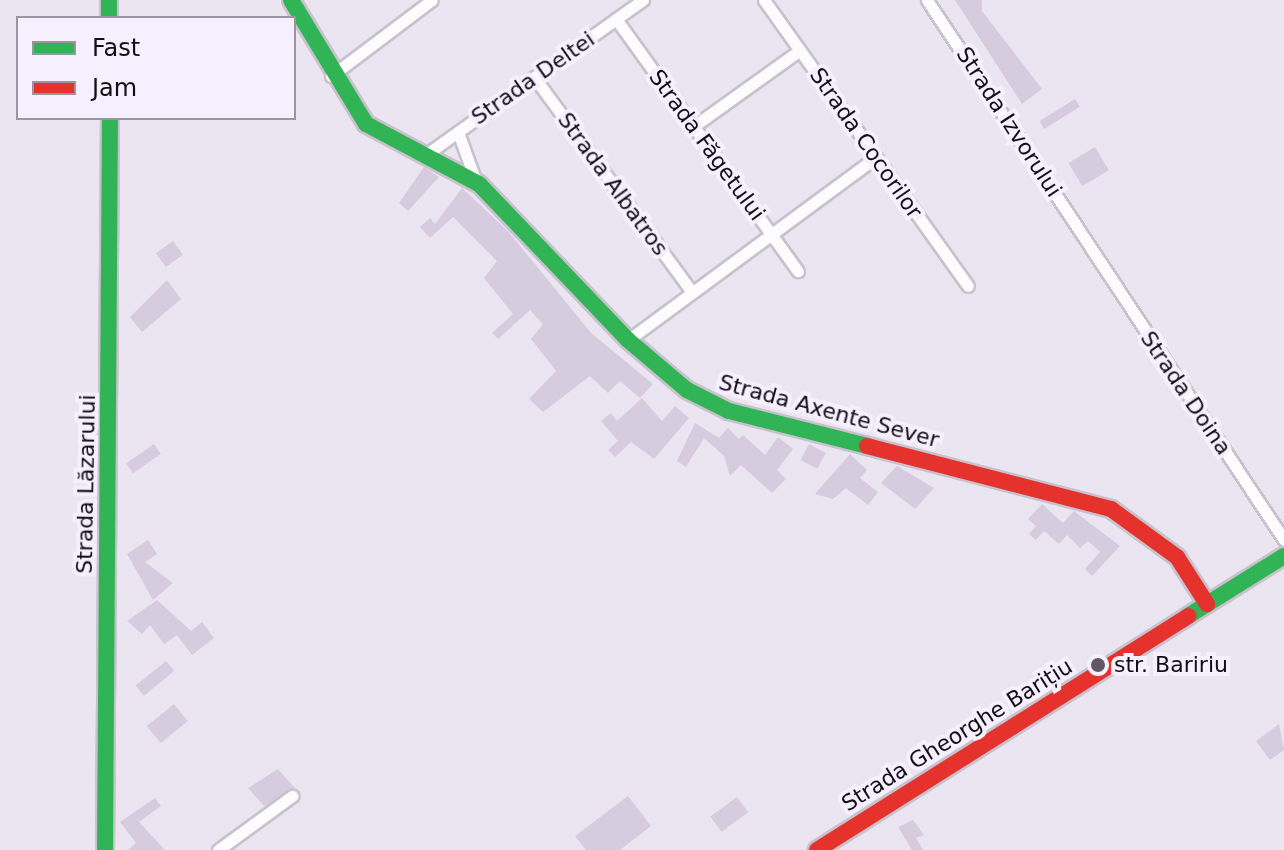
<!DOCTYPE html>
<html>
<head>
<meta charset="utf-8">
<style>
  body { margin:0 }
  #map { position:relative; width:1284px; height:850px; overflow:hidden; background:#ebe5f1; font-family:"DejaVu Sans",sans-serif }
  div>[style] { position:absolute }
  .building>* { inset:0; background:#d6cbdf; transform-origin:0 0 }
  .roads { filter:drop-shadow(2px 0 #c8c2cd) drop-shadow(-2px 0 #c8c2cd) drop-shadow(0 2px #c8c2cd) drop-shadow(0 -2px #c8c2cd) }
  .street>* { height:11px; margin:-5.5px; padding:0 5.5px; transform-origin:5.5px; border-radius:5.5px; background:#fcfbfd }
  .fast>* { height:16px; margin:-8px; padding:0 8px; transform-origin:8px; border-radius:8px; background:#30b455 }
  .jam>* { height:16px; margin:-8px; padding:0 8px; transform-origin:8px; border-radius:8px; background:#e5322d }
  .dots>* { width:22px; height:22px; translate:-50% -50%; box-sizing:border-box; border:4px solid #f6effd; border-radius:50% }
  span { translate:-50% -50%; white-space:nowrap; text-align:center; line-height:1.15; -webkit-text-stroke:8px #f6effd; paint-order:stroke }
  .street-label { font-size:22px; color:#130e16 }
  .poi-label { font-size:22px; color:#130e16 }
  .left { translate:0 -50%; text-align:left }
  .legend { position:absolute; left:16px; top:16px; width:280px; height:104px; box-sizing:border-box; background:#f6effd; border:2px solid #9b95a1; margin:0; padding:10px 14px; list-style:none; font-size:24px; color:#130e16 }
  .legend li { display:flex; align-items:center; gap:16px; height:40px }
  .legend b { width:40px; border:2px solid #9b95a1 }
</style>
</head>
<body>
<div id="map">
  <div class="building">
    <i style="clip-path:polygon(955px 0,982px 0,982px 11px,1042px 89px,1022px 104px)"></i>
    <i style="left:1075px;top:99px;width:9px;height:42px;rotate:58deg"></i>
    <i style="left:1095px;top:147px;width:27px;height:31px;rotate:59deg"></i>
    <i style="clip-path:polygon(424px 167px,439px 177px,408px 211px,399px 203px)"></i>
    <i style="clip-path:polygon(462px 188px,508px 231px,591px 333px,653px 384px,640px 398px,620px 381px,608px 393px,590px 376px,543px 412px,529px 399px,556px 371px,531px 339px,543px 324px,530px 310px,498px 339px,492px 333px,513px 314px,484px 278px,497px 261px,453px 217px,430px 238px,420px 227px,430px 218px,435px 224px)"></i>
    <i style="left:173px;top:241px;width:17px;height:21px;rotate:54deg"></i>
    <i style="clip-path:polygon(167px 280px,181px 299px,142px 332px,130px 317px)"></i>
    <i style="clip-path:polygon(642px 398px,662px 421px,675px 406px,689px 418px,654px 459px,631px 442px,615px 457px,608px 450px,618px 441px,601px 421px,611px 413px,617px 421px)"></i>
    <i style="clip-path:polygon(695px 423px,719px 438px,728px 428px,739px 439px,743px 435px,765px 455px,778px 437px,793px 449px,777px 470px,786px 479px,772px 493px,741px 465px,730px 476px,724px 456px,704px 438px,686px 467px,677px 461px)"></i>
    <i style="left:154px;top:444px;width:12px;height:34px;rotate:55deg"></i>
    <i style="left:809px;top:444px;width:19px;height:18px;rotate:28deg"></i>
    <i style="clip-path:polygon(850px 454px,867px 470px,860px 478px,878px 492px,868px 505px,846px 488px,833px 499px,815px 494px)"></i>
    <i style="clip-path:polygon(897px 466px,934px 488px,915px 509px,881px 483px)"></i>
    <i style="clip-path:polygon(1042px 504px,1063px 523px,1074px 511px,1120px 546px,1092px 576px,1085px 569px,1100px 552px,1088px 541px,1080px 548px,1067px 535px,1059px 544px,1044px 531px,1036px 540px,1029px 534px,1036px 526px,1028px 519px)"></i>
    <i style="clip-path:polygon(148px 540px,157px 554px,145px 562px,173px 583px,153px 600px,127px 554px)"></i>
    <i style="clip-path:polygon(157px 600px,191px 631px,202px 622px,214px 638px,192px 655px,177px 635px,164px 644px,150px 625px,142px 634px,127px 621px)"></i>
    <i style="left:166px;top:661px;width:13px;height:39px;rotate:51deg"></i>
    <i style="left:174px;top:704px;width:22px;height:35px;rotate:51deg"></i>
    <i style="clip-path:polygon(1279px 724px,1284px 750px,1270px 760px,1256px 741px)"></i>
    <i style="clip-path:polygon(278px 769px,295px 788px,264px 806px,248px 788px)"></i>
    <i style="clip-path:polygon(628px 796px,651px 826px,620px 850px,586px 850px,575px 836px)"></i>
    <i style="left:737px;top:797px;width:19px;height:33px;rotate:54deg"></i>
    <i style="clip-path:polygon(155px 798px,161px 806px,139px 822px,165px 850px,128px 850px,136px 843px,120px 822px)"></i>
    <i style="clip-path:polygon(913px 820px,924px 835px,916px 838px,923px 850px,912px 850px,898px 827px)"></i>
  </div>
  <div class="roads">
    <div class="street">
      <i style="left:764px;top:0;width:351px;rotate:54.5deg"></i>
      <i style="left:927px;top:0;width:647px;rotate:56.53deg"></i>
      <i style="left:616px;top:19px;width:311px;rotate:54.2deg"></i>
      <i style="left:331px;top:76px;width:126px;rotate:-37deg"></i>
      <i style="left:534px;top:77px;width:265px;rotate:53.7deg"></i>
      <i style="left:694px;top:126px;width:130px;rotate:-35.6deg"></i>
      <i style="left:458px;top:132px;width:50px;rotate:70.1deg"></i>
      <i style="left:424px;top:156px;width:269px;rotate:-35.5deg"></i>
      <i style="left:628px;top:340px;width:308px;rotate:-36.4deg"></i>
      <i style="left:218px;top:850px;width:92px;rotate:-36.1deg"></i>
    </div>
    <div class="fast">
      <i style="left:109px;top:0;width:18px;rotate:90deg"></i>
      <i style="left:291px;top:0;width:145px;rotate:58.8deg"></i>
      <i style="left:366px;top:124px;width:128px;rotate:28deg"></i>
      <i style="left:479px;top:184px;width:216px;rotate:46.3deg"></i>
      <i style="left:628px;top:340px;width:77px;rotate:40.3deg"></i>
      <i style="left:687px;top:390px;width:47px;rotate:26.6deg"></i>
      <i style="left:729px;top:411px;width:142px;rotate:14.2deg"></i>
      <i style="left:1188px;top:616px;width:113px;rotate:-32deg"></i>
      <i style="left:105px;top:850px;width:732px;rotate:-89.61deg"></i>
    </div>
    <div class="jam">
      <i style="left:867px;top:446px;width:252px;rotate:14.5deg"></i>
      <i style="left:1111px;top:509px;width:82px;rotate:36deg"></i>
      <i style="left:1177px;top:557px;width:56px;rotate:57.4deg"></i>
      <i style="left:817px;top:850px;width:439px;rotate:-32.2deg"></i>
    </div>
  </div>
  <div class="dots">
    <i style="left:1098px;top:665px;background:#5f5963"></i>
  </div>
  <div class="street-label">
    <span style="left:533px;top:78px;rotate:-35deg">Strada Deltei</span>
    <span style="left:1009px;top:122px;rotate:57deg">Strada Izvorului</span>
    <span style="left:866px;top:143px;rotate:55deg">Strada Cocorilor</span>
    <span style="left:707px;top:145px;rotate:54deg">Strada Făgetului</span>
    <span style="left:613px;top:184px;rotate:54deg">Strada Albatros</span>
    <span style="left:1186px;top:393px;rotate:56deg">Strada Doina</span>
    <span style="left:829px;top:411px;rotate:15deg">Strada Axente Sever</span>
    <span style="left:86px;top:484px;rotate:-89deg">Strada Lăzarului</span>
    <span style="left:957px;top:735px;rotate:-32deg">Strada Gheorghe Barițiu</span>
  </div>
  <div class="poi-label">
    <span class="left" style="left:1114px;top:665px">str. Baririu</span>
  </div>
  <ul class="legend">
  <li><b style="height:10px;background:#30b455"></b>Fast</li>
  <li><b style="height:10px;background:#e5322d"></b>Jam</li>
  </ul>
</div>
</body>
</html>
